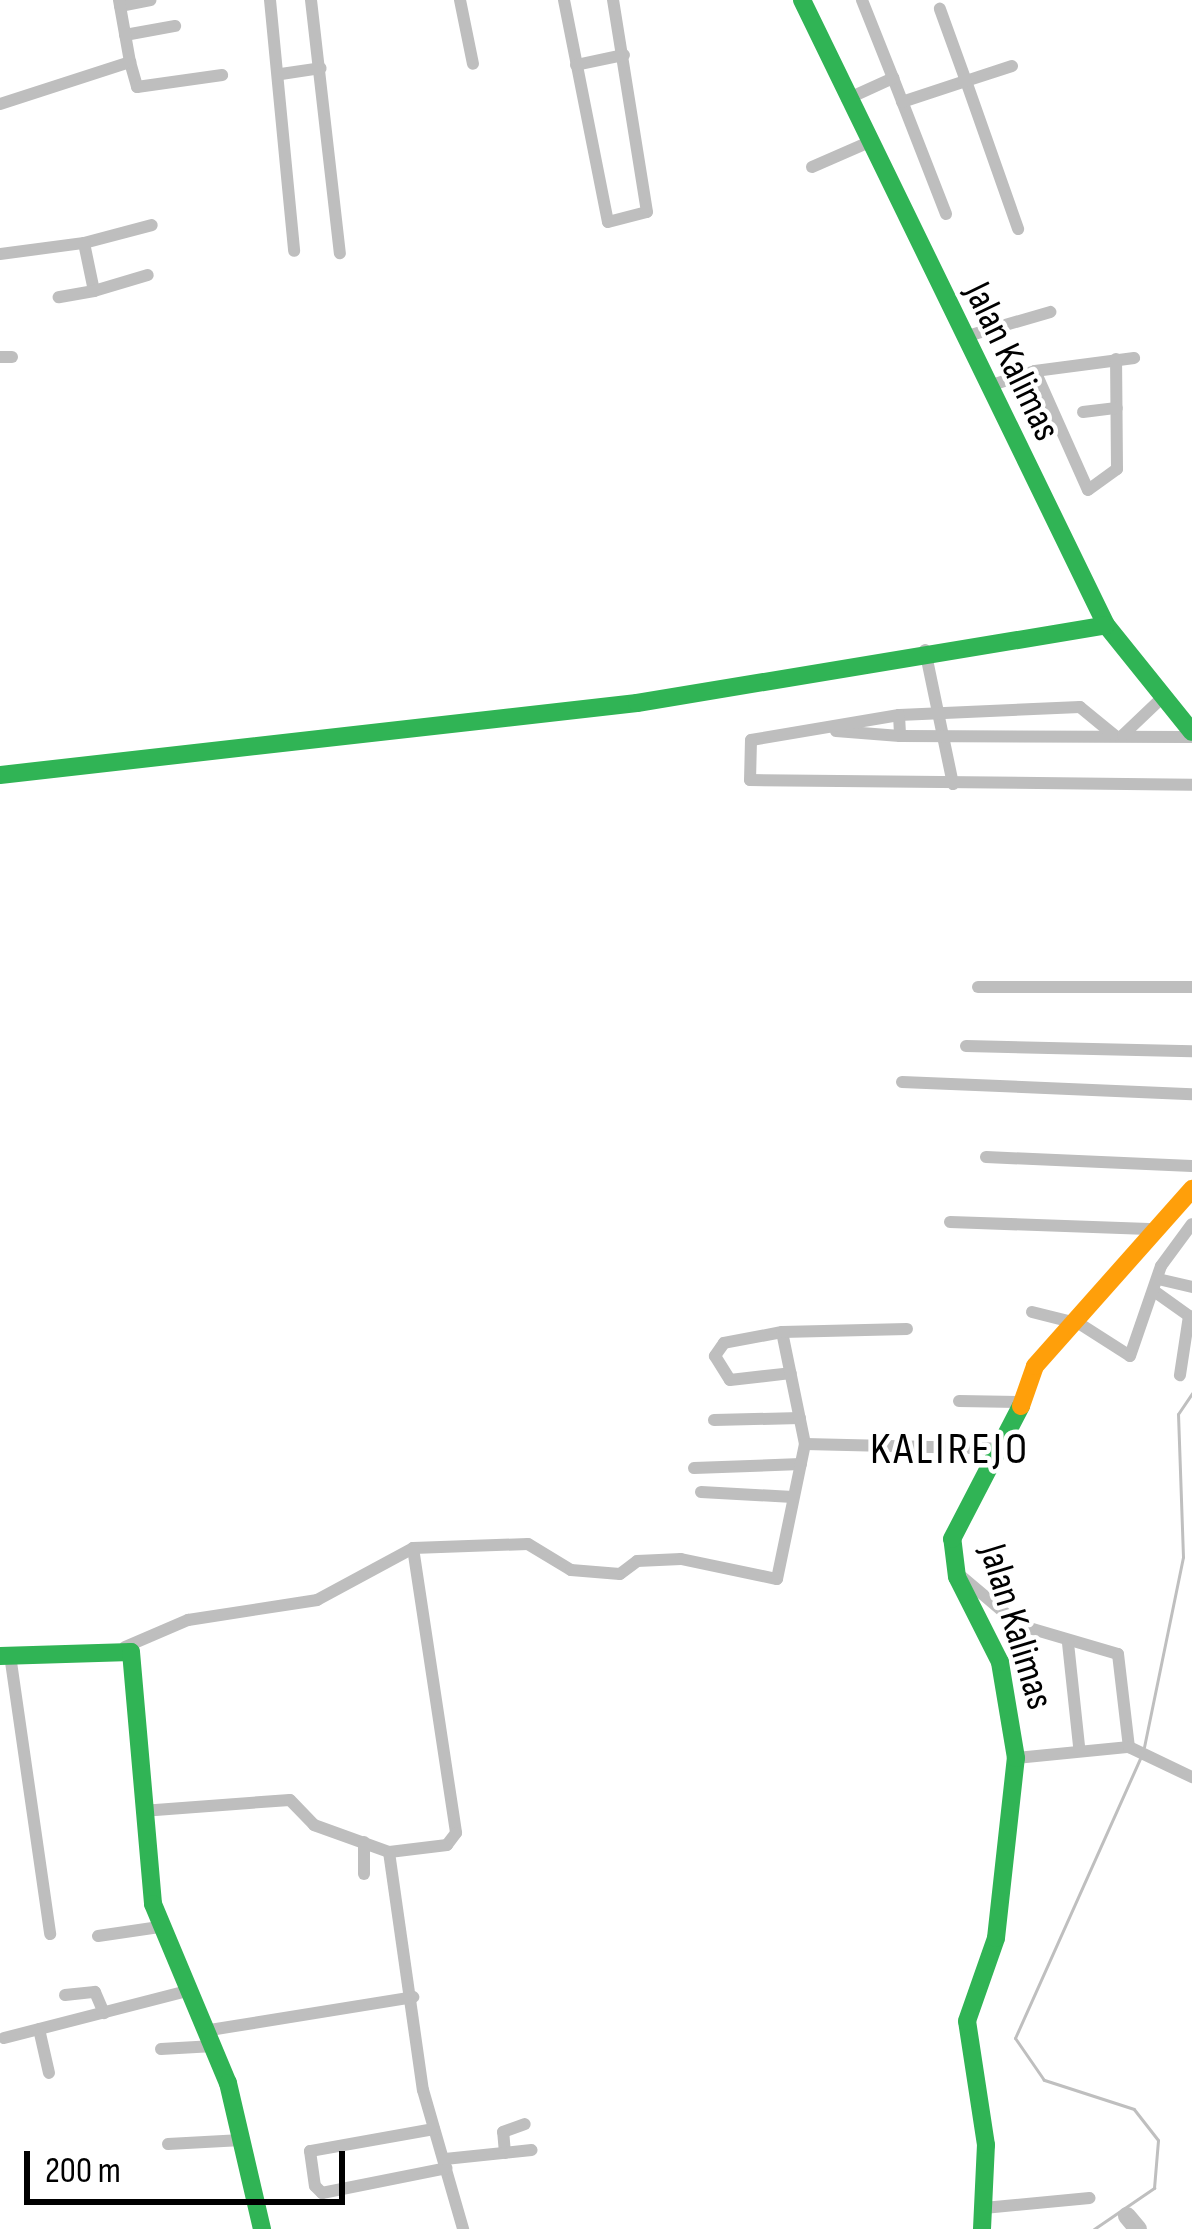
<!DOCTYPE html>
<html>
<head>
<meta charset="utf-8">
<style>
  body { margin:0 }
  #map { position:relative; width:1192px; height:2229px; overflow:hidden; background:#fff; font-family:"Sofia Sans Condensed",sans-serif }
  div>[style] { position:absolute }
  .stream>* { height:3px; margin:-1.5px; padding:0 1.5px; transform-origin:1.5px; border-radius:1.5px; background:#bfbfbf }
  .river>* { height:18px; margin:-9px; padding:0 9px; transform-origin:9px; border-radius:9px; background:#bfbfbf }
  .street>* { height:12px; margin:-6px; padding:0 6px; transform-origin:6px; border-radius:6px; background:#bebebe }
  .fast>* { height:18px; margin:-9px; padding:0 9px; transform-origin:9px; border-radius:9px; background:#30b455 }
  .slow>* { height:18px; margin:-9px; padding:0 9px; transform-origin:9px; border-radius:9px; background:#ff9f0a }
  span { translate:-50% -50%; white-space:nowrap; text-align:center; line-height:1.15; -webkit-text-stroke:9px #fff; paint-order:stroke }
  .street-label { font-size:39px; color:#000 }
  .quarter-label { font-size:45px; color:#000; letter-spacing:3px }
  .scale { position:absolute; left:24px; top:2151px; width:321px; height:54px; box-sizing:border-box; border:6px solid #000; border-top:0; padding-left:15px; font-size:36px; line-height:42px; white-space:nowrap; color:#000; -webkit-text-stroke:9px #fff; paint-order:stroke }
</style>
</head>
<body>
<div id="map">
  <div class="stream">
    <i style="left:1144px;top:1747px;width:194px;rotate:-78.4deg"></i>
    <i style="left:1183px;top:1557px;width:143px;rotate:-92deg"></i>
    <i style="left:1178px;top:1414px;width:25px;rotate:-56deg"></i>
    <i style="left:1094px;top:2229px;width:73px;rotate:-34.3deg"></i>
    <i style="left:1154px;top:2188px;width:48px;rotate:-85.2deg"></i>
    <i style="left:1158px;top:2140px;width:39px;rotate:-128deg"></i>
    <i style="left:1134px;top:2109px;width:95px;rotate:-162.1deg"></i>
    <i style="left:1044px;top:2080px;width:51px;rotate:-124.6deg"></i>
    <i style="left:1015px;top:2038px;width:309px;rotate:-65.9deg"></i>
  </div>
  <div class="river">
    <i style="left:1127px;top:2216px;width:17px;rotate:50deg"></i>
  </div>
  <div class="street">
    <i style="left:270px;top:0;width:252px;rotate:84.5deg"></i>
    <i style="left:311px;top:0;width:255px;rotate:83.5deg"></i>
    <i style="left:460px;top:0;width:65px;rotate:78.5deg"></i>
    <i style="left:564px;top:0;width:226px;rotate:78.8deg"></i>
    <i style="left:608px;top:222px;width:40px;rotate:-14.4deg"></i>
    <i style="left:647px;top:212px;width:215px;rotate:-99.1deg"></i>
    <i style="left:120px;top:6px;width:31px;rotate:-11deg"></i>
    <i style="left:125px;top:35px;width:51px;rotate:-10.2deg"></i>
    <i style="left:130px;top:62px;width:26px;rotate:74deg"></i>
    <i style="left:137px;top:87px;width:86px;rotate:-8deg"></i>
    <i style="left:576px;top:65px;width:49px;rotate:-11.8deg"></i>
    <i style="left:1012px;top:66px;width:48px;rotate:161.9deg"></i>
    <i style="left:966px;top:81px;width:157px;rotate:70.6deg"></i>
    <i style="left:281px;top:74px;width:40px;rotate:-8.5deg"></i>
    <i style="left:893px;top:78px;width:146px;rotate:68.7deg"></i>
    <i style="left:847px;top:99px;width:51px;rotate:-24.5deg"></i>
    <i style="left:893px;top:78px;width:84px;rotate:-111.7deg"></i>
    <i style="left:902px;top:102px;width:67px;rotate:-18.2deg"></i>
    <i style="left:966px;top:81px;width:77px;rotate:-109.9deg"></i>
    <i style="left:0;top:104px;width:137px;rotate:-17.9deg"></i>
    <i style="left:130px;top:62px;width:63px;rotate:-100.1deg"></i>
    <i style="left:812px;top:167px;width:60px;rotate:-23.6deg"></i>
    <i style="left:84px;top:243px;width:70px;rotate:-14.8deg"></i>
    <i style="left:0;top:254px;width:85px;rotate:-7.5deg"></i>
    <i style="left:84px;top:243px;width:49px;rotate:78.2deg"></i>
    <i style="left:94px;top:291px;width:36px;rotate:170deg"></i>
    <i style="left:94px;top:291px;width:56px;rotate:-16.5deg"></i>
    <i style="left:964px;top:337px;width:90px;rotate:-16.2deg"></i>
    <i style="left:0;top:357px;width:12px"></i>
    <i style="left:1035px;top:371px;width:100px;rotate:-7.5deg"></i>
    <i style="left:989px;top:386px;width:48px;rotate:-18.1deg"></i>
    <i style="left:1035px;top:371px;width:130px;rotate:66deg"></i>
    <i style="left:1088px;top:490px;width:36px;rotate:-36deg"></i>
    <i style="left:1117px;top:469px;width:110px;rotate:-90.5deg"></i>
    <i style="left:1083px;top:412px;width:34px;rotate:-7deg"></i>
    <i style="left:925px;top:650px;width:137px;rotate:78.2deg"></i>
    <i style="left:899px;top:715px;width:21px;rotate:87deg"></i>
    <i style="left:900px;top:736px;width:292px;rotate:0.2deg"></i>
    <i style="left:836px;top:731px;width:64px;rotate:4.5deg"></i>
    <i style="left:1114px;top:735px;width:44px;rotate:-140.5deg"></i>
    <i style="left:1080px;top:707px;width:181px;rotate:177.5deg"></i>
    <i style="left:899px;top:715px;width:150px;rotate:170.4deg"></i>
    <i style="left:751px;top:740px;width:40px;rotate:91.4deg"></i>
    <i style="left:750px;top:780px;width:442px;rotate:0.6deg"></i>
    <i style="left:1123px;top:735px;width:58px;rotate:-43.6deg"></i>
    <i style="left:978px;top:987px;width:214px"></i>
    <i style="left:966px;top:1046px;width:226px;rotate:1.3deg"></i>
    <i style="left:902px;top:1082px;width:290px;rotate:2.4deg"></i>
    <i style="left:986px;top:1157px;width:206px;rotate:2.5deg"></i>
    <i style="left:950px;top:1222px;width:199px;rotate:2deg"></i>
    <i style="left:1158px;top:1279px;width:35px;rotate:13deg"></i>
    <i style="left:1154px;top:1291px;width:43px;rotate:35.5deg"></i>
    <i style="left:1189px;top:1316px;width:60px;rotate:98.7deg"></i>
    <i style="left:1032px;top:1312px;width:49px;rotate:14deg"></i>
    <i style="left:1080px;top:1324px;width:59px;rotate:32.6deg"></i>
    <i style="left:1130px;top:1356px;width:95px;rotate:-71deg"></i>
    <i style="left:1161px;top:1266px;width:52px;rotate:-53.6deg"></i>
    <i style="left:782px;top:1332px;width:59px;rotate:169.3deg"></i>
    <i style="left:724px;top:1343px;width:16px;rotate:125deg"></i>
    <i style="left:715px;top:1356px;width:28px;rotate:58deg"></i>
    <i style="left:730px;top:1380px;width:61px;rotate:-6.5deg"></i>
    <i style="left:959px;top:1401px;width:61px;rotate:0.9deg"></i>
    <i style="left:714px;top:1420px;width:86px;rotate:-1.3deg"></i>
    <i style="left:805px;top:1444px;width:114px;rotate:-101.6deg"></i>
    <i style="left:782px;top:1332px;width:125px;rotate:-1.4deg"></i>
    <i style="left:694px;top:1468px;width:107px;rotate:-2.1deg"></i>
    <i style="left:701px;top:1492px;width:92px;rotate:3.1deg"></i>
    <i style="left:413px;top:1548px;width:115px;rotate:-2deg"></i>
    <i style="left:528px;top:1544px;width:50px;rotate:31.2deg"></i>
    <i style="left:571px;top:1570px;width:49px;rotate:4.7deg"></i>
    <i style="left:620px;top:1574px;width:21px;rotate:-37deg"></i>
    <i style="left:637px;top:1561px;width:44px;rotate:-2.6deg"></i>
    <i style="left:681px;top:1559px;width:98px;rotate:11.8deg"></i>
    <i style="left:777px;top:1579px;width:138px;rotate:-78.3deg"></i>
    <i style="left:805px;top:1444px;width:199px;rotate:1.4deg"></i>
    <i style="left:961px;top:1576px;width:76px;rotate:40.2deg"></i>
    <i style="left:1019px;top:1625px;width:103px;rotate:16.3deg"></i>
    <i style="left:1118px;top:1654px;width:94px;rotate:83.3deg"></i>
    <i style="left:1068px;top:1643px;width:104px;rotate:83.9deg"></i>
    <i style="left:125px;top:1647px;width:69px;rotate:-23.2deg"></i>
    <i style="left:188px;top:1620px;width:131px;rotate:-8.8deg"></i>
    <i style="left:317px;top:1600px;width:109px;rotate:-28.4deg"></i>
    <i style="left:413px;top:1548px;width:288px;rotate:81.4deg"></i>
    <i style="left:456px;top:1833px;width:15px;rotate:127deg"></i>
    <i style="left:447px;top:1845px;width:58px;rotate:173.1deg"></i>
    <i style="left:10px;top:1655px;width:282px;rotate:81.8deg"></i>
    <i style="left:1016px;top:1758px;width:114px;rotate:-5.6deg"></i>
    <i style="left:1129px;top:1747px;width:70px;rotate:25.5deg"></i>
    <i style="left:142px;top:1811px;width:148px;rotate:-4.3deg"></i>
    <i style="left:290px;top:1800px;width:35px;rotate:46deg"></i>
    <i style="left:314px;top:1825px;width:80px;rotate:19.8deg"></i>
    <i style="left:389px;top:1852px;width:240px;rotate:81.9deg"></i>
    <i style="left:423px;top:2090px;width:145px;rotate:73.9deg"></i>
    <i style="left:364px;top:1842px;width:32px;rotate:90deg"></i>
    <i style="left:98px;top:1936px;width:62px;rotate:-8.4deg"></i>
    <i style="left:65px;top:1995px;width:30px;rotate:-6deg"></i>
    <i style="left:95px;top:1992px;width:23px;rotate:67deg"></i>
    <i style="left:39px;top:2029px;width:45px;rotate:77.2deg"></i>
    <i style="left:210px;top:2030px;width:206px;rotate:-9.2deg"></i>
    <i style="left:4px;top:2038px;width:193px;rotate:-14.4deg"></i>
    <i style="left:161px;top:2049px;width:53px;rotate:-3.2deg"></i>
    <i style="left:434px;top:2129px;width:126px;rotate:169.9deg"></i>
    <i style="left:310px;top:2151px;width:35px;rotate:82deg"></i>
    <i style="left:315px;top:2186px;width:10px;rotate:45deg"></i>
    <i style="left:322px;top:2193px;width:127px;rotate:-11.3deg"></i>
    <i style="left:168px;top:2144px;width:74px;rotate:-3.1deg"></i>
    <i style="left:505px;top:2153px;width:21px;rotate:-95deg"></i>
    <i style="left:503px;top:2132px;width:23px;rotate:-20deg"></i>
    <i style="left:445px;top:2159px;width:87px;rotate:-5.9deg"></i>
    <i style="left:984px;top:2208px;width:106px;rotate:-5.4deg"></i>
  </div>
  <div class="fast">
    <i style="left:802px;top:0;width:695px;rotate:64.06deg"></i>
    <i style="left:1106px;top:625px;width:137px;rotate:51.2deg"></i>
    <i style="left:0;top:775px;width:641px;rotate:-6.45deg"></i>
    <i style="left:637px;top:703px;width:475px;rotate:-9.4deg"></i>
    <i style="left:0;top:1656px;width:131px;rotate:-1.7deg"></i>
    <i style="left:131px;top:1652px;width:253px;rotate:85deg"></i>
    <i style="left:153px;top:1904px;width:194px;rotate:67.3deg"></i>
    <i style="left:228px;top:2083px;width:150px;rotate:76.9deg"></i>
    <i style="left:982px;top:2229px;width:84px;rotate:-87.3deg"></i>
    <i style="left:986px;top:2145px;width:125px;rotate:-98.7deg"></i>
    <i style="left:967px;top:2021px;width:88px;rotate:-70.7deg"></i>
    <i style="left:996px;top:1938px;width:181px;rotate:-83.7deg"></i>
    <i style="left:1016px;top:1758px;width:97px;rotate:-99.5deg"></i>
    <i style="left:1000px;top:1662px;width:95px;rotate:-116.8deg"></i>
    <i style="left:957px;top:1577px;width:38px;rotate:-97deg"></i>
    <i style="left:952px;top:1539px;width:150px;rotate:-62.6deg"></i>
  </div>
  <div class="slow">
    <i style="left:1021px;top:1406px;width:42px;rotate:-70.7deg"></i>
    <i style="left:1035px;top:1366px;width:237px;rotate:-48.4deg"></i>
  </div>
  <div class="street-label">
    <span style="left:1011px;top:362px;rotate:64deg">Jalan Kalimas</span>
    <span style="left:1015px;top:1627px;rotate:73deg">Jalan Kalimas</span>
  </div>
  <div class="quarter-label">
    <span style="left:950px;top:1450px">KALIREJO</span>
  </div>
  <div class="scale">200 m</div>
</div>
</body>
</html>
